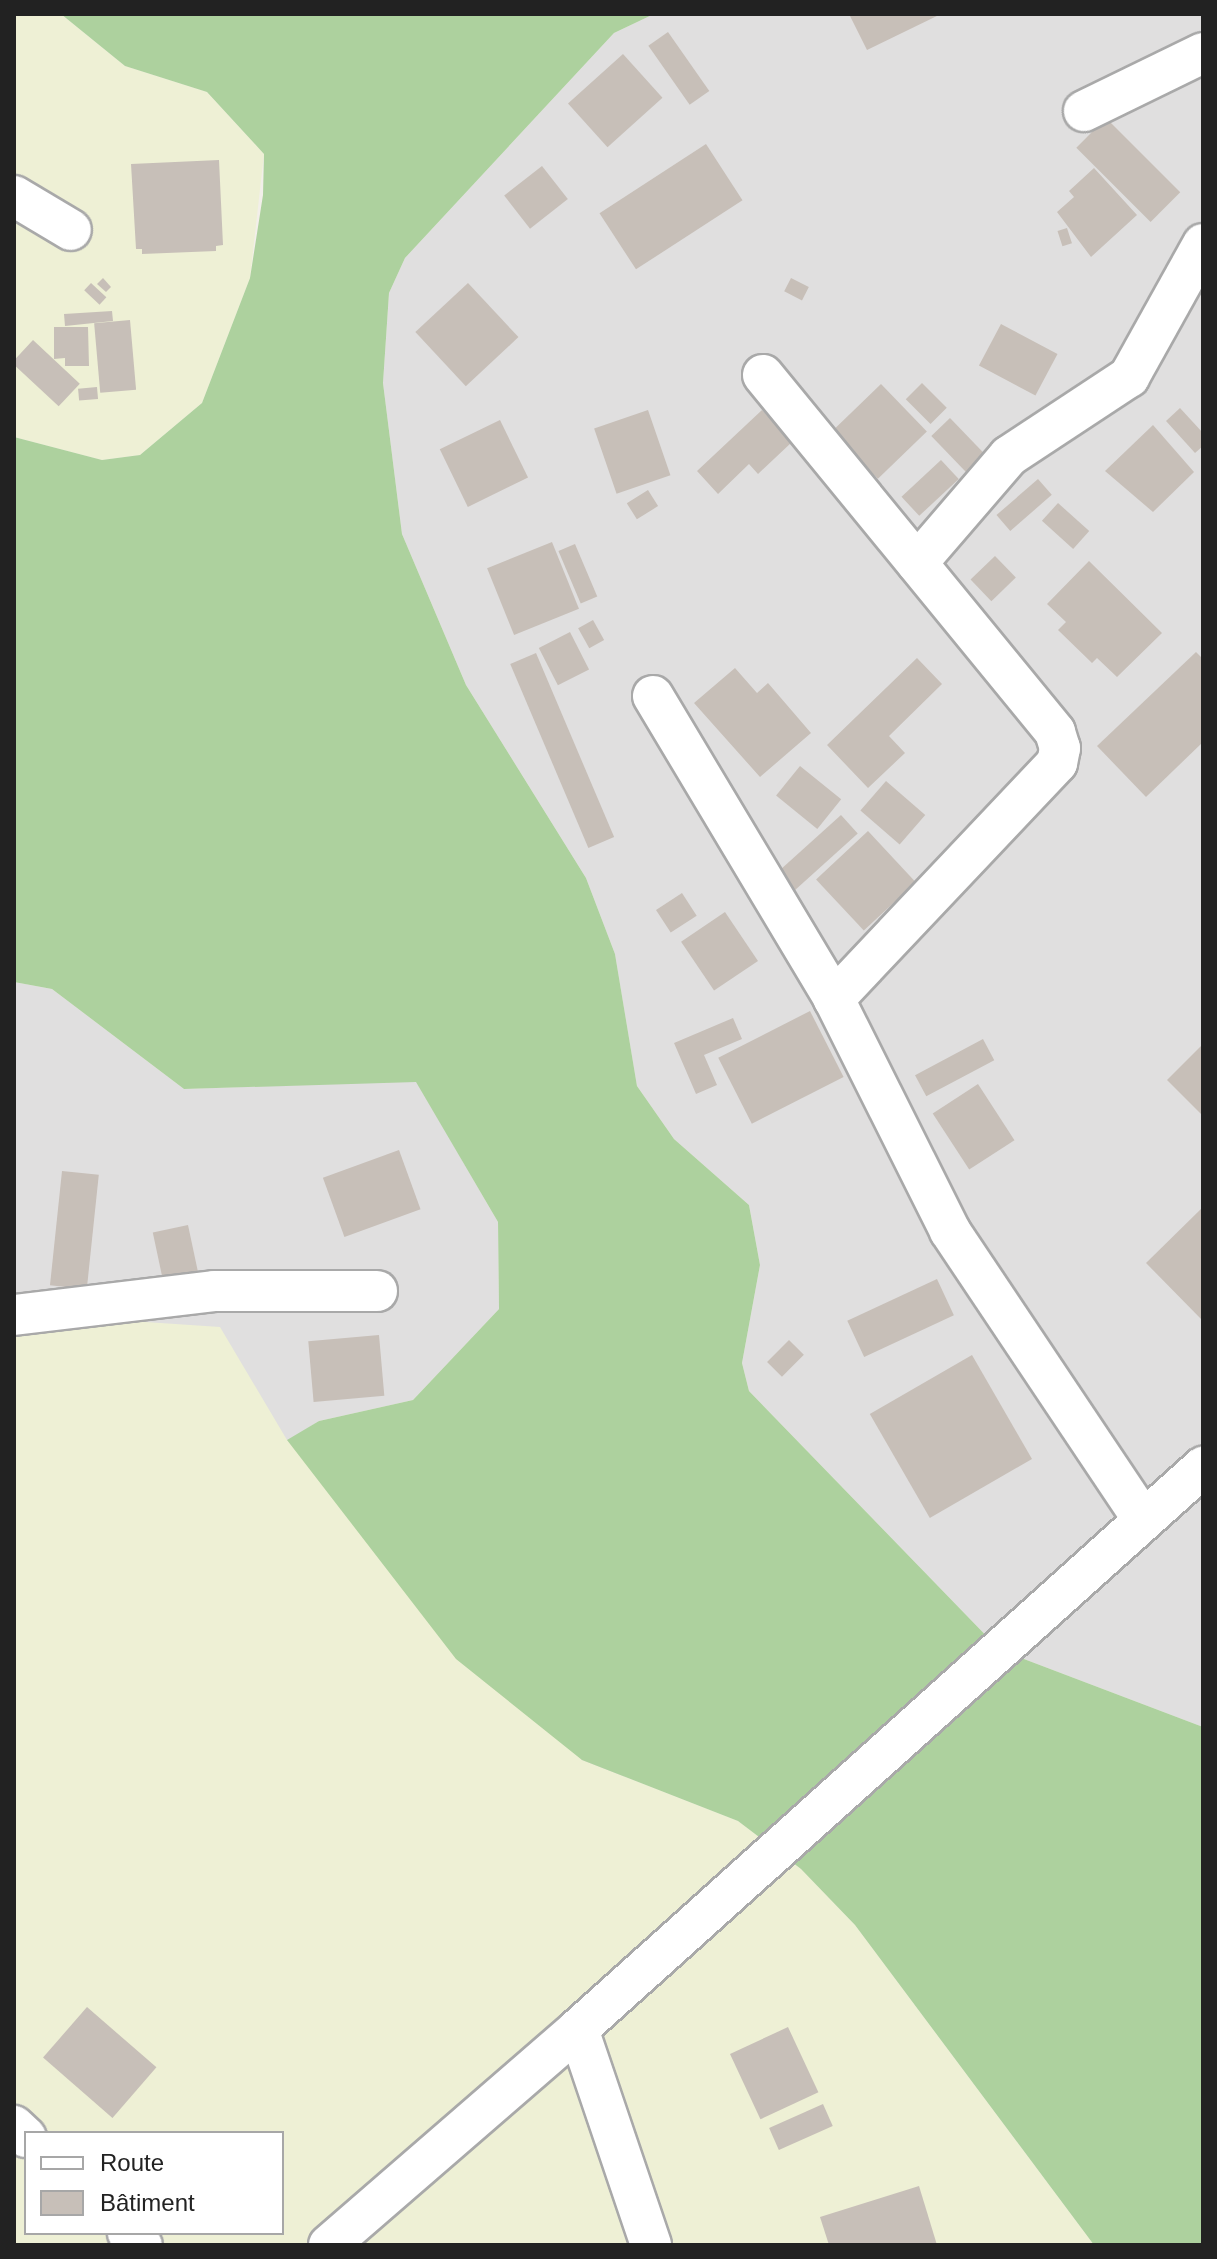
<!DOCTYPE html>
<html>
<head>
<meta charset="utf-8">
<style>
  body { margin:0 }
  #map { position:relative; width:1217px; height:2259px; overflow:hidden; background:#f2efe9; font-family:Arial,sans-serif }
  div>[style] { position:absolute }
  .residential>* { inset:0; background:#e0dfdf }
  .farmland>* { inset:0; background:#eef0d5 }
  .forest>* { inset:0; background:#add19e }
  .building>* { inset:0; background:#c7bfb8; transform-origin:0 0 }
  .roads { filter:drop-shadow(2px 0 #a9a9a9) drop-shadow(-2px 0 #a9a9a9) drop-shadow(0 2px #a9a9a9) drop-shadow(0 -2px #a9a9a9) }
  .minor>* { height:40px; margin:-20px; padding:0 20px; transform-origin:20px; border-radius:20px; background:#fff }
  span { translate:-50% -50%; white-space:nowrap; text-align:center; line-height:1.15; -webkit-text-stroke:7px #fff; paint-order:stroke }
  .frame { position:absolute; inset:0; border:16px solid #222; pointer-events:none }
  .legend { position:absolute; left:24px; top:2131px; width:260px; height:104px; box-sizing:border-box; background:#fff; border:2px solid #a7a7a7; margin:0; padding:10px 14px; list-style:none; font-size:24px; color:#222 }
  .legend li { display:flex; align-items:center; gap:16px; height:40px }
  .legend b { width:40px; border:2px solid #a7a7a7 }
</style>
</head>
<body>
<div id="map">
  <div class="residential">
    <i style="clip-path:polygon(654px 14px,1203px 14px,1203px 1727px,1000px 1650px,749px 1391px,742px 1363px,760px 1265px,749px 1205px,674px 1139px,637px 1086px,615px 954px,586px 878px,466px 685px,402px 534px,383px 383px,389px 293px,405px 258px,614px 33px)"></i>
    <i style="clip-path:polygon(evenodd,14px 982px,52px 989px,184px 1089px,416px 1081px,498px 1222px,499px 1309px,413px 1400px,319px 1421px,288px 1441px,1094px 2245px,14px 2245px,14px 982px,26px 2133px,282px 2133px,282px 2233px,26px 2233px,26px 2133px)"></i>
  </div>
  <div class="farmland">
    <i style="clip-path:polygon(14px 14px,61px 14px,125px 66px,207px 92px,264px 154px,250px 278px,202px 403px,140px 455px,102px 460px,14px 437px)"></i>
    <i style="clip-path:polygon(evenodd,14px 1293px,41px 1315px,220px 1327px,287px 1440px,582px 1760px,738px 1821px,801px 1869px,855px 1925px,1094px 2245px,14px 2245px,14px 1293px,26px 2133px,282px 2133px,282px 2233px,26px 2233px,26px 2133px)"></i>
  </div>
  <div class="forest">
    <i style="clip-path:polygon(61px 14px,654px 14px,614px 33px,405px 258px,389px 293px,383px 383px,402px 534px,466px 685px,586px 878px,615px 954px,637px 1086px,674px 1139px,749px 1205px,760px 1265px,742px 1363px,749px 1391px,1000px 1650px,1203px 1727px,1203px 2245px,1094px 2245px,855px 1925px,801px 1869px,738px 1821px,582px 1760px,456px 1659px,287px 1440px,319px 1421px,413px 1400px,499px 1309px,498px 1222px,416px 1082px,184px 1089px,52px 989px,14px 982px,14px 437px,102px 460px,140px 455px,202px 403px,250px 278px,263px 195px,264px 154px,207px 92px,125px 66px)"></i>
  </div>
  <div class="building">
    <i style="clip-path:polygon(849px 14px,941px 14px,867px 50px)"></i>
    <i style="left:668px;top:32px;width:72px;height:24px;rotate:55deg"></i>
    <i style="left:623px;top:54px;width:59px;height:74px;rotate:48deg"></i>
    <i style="left:1106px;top:118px;width:105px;height:42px;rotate:45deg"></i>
    <i style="left:706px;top:144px;width:67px;height:127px;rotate:57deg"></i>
    <i style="clip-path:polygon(219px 160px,223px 245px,216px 246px,216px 251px,142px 254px,142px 249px,136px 249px,131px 164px)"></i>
    <i style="left:542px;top:166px;width:42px;height:48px;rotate:52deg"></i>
    <i style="clip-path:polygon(1094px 168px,1137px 215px,1091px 257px,1057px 212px,1074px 197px,1069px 191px)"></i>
    <i style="left:1067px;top:228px;width:16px;height:10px;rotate:72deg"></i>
    <i style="clip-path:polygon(103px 278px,111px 287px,106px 292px,97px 284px)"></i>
    <i style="left:791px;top:278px;width:20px;height:15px;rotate:27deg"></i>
    <i style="left:91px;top:283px;width:21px;height:10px;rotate:43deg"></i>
    <i style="left:468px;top:283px;width:74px;height:72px;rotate:47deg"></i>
    <i style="clip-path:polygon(112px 311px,113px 321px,65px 326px,64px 314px)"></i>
    <i style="left:130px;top:320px;width:70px;height:36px;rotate:85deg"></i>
    <i style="left:1001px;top:324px;width:64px;height:47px;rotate:28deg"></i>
    <i style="clip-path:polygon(54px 327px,88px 327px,89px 366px,65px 366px,65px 358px,54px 359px)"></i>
    <i style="left:33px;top:340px;width:64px;height:31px;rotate:43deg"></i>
    <i style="left:922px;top:383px;width:35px;height:23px;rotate:45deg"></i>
    <i style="left:881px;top:384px;width:66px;height:68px;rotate:46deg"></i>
    <i style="left:97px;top:387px;width:12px;height:19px;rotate:85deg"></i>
    <i style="clip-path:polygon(1180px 408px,1203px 433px,1203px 446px,1195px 453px,1166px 421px)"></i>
    <i style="left:648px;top:410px;width:69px;height:57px;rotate:71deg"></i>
    <i style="clip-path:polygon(762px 410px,792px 442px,758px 474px,749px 464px,718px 494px,697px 471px)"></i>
    <i style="left:950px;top:418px;width:53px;height:26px;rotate:46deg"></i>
    <i style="left:500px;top:420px;width:64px;height:67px;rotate:64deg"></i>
    <i style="clip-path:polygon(1153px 425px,1194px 472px,1153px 512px,1105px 471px)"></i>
    <i style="left:941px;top:460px;width:26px;height:54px;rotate:47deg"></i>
    <i style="left:1038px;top:479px;width:21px;height:55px;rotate:49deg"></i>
    <i style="left:648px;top:490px;width:19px;height:25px;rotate:58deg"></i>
    <i style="left:1058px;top:503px;width:42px;height:24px;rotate:42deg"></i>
    <i style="left:552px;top:542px;width:72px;height:70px;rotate:68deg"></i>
    <i style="left:575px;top:544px;width:57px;height:18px;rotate:67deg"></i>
    <i style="left:995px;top:556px;width:30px;height:34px;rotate:46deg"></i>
    <i style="clip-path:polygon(1089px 561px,1162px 633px,1117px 677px,1097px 658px,1092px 663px,1058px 630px,1066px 622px,1047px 604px)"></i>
    <i style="left:593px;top:620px;width:23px;height:17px;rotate:61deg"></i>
    <i style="left:570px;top:632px;width:42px;height:35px;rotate:63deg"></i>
    <i style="clip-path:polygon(1196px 652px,1203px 659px,1203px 742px,1146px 797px,1097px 746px)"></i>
    <i style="left:536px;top:653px;width:200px;height:28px;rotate:67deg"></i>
    <i style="clip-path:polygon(917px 658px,942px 684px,889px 736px,905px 753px,868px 788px,827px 745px)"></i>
    <i style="clip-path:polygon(735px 668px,757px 693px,768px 683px,811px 733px,760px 777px,694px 703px)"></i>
    <i style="left:800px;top:766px;width:53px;height:38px;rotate:39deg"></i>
    <i style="left:886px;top:781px;width:52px;height:39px;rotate:41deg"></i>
    <i style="left:841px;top:815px;width:25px;height:88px;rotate:48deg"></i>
    <i style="left:868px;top:831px;width:70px;height:71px;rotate:47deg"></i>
    <i style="left:682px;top:893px;width:27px;height:31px;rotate:57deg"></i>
    <i style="left:725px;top:912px;width:59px;height:53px;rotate:56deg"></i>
    <i style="left:810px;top:1011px;width:74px;height:103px;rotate:63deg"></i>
    <i style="clip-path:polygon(733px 1018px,742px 1039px,704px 1055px,717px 1085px,696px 1094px,674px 1043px)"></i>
    <i style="left:983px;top:1039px;width:24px;height:77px;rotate:62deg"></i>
    <i style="clip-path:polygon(1203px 1044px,1203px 1116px,1167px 1080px)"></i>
    <i style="left:978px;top:1084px;width:67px;height:54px;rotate:57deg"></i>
    <i style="left:399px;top:1150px;width:63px;height:81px;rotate:70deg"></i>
    <i style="left:62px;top:1171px;width:37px;height:115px;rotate:6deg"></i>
    <i style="clip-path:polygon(1203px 1207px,1203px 1321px,1146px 1263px)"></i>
    <i style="left:188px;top:1225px;width:53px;height:36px;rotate:78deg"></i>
    <i style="left:937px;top:1279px;width:40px;height:99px;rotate:65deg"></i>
    <i style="left:379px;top:1335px;width:61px;height:71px;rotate:85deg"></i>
    <i style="left:789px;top:1340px;width:21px;height:31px;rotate:45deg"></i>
    <i style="left:972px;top:1355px;width:120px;height:118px;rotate:60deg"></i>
    <i style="left:87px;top:2007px;width:92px;height:67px;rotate:41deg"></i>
    <i style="left:788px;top:2027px;width:72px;height:64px;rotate:65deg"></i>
    <i style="left:823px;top:2104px;width:24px;height:59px;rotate:66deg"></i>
    <i style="clip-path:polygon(919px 2186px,937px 2245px,829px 2245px,820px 2217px)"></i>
  </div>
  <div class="roads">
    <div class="minor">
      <i style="left:1084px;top:111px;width:132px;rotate:-26deg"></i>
      <i style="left:14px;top:196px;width:66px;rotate:30.8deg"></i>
      <i style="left:763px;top:375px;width:461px;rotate:50.7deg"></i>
      <i style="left:1055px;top:732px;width:17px;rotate:73deg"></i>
      <i style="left:1060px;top:748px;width:15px;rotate:101deg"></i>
      <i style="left:1057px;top:763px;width:325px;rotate:133.4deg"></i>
      <i style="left:917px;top:563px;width:141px;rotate:-49.3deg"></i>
      <i style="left:1009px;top:456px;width:144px;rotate:-33.4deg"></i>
      <i style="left:1129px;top:377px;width:152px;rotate:-60.9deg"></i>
      <i style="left:653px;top:696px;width:353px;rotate:59.1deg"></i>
      <i style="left:834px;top:999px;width:259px;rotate:63.4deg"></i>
      <i style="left:950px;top:1231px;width:345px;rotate:56.2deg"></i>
      <i style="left:14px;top:1315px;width:201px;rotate:-6.8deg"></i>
      <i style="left:214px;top:1291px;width:163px"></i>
      <i style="left:578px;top:2029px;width:228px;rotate:71.3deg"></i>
      <i style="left:14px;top:2126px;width:16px;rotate:43deg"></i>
      <i style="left:128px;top:2233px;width:18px;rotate:41deg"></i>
      <i style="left:329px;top:2245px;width:330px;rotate:-40.9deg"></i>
      <i style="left:578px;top:2029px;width:841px;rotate:-41.96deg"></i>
    </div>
  </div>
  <div class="frame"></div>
  <ul class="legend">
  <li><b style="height:10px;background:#fff"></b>Route</li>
  <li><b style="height:22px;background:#c7bfb8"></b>Bâtiment</li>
  </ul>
</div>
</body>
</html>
